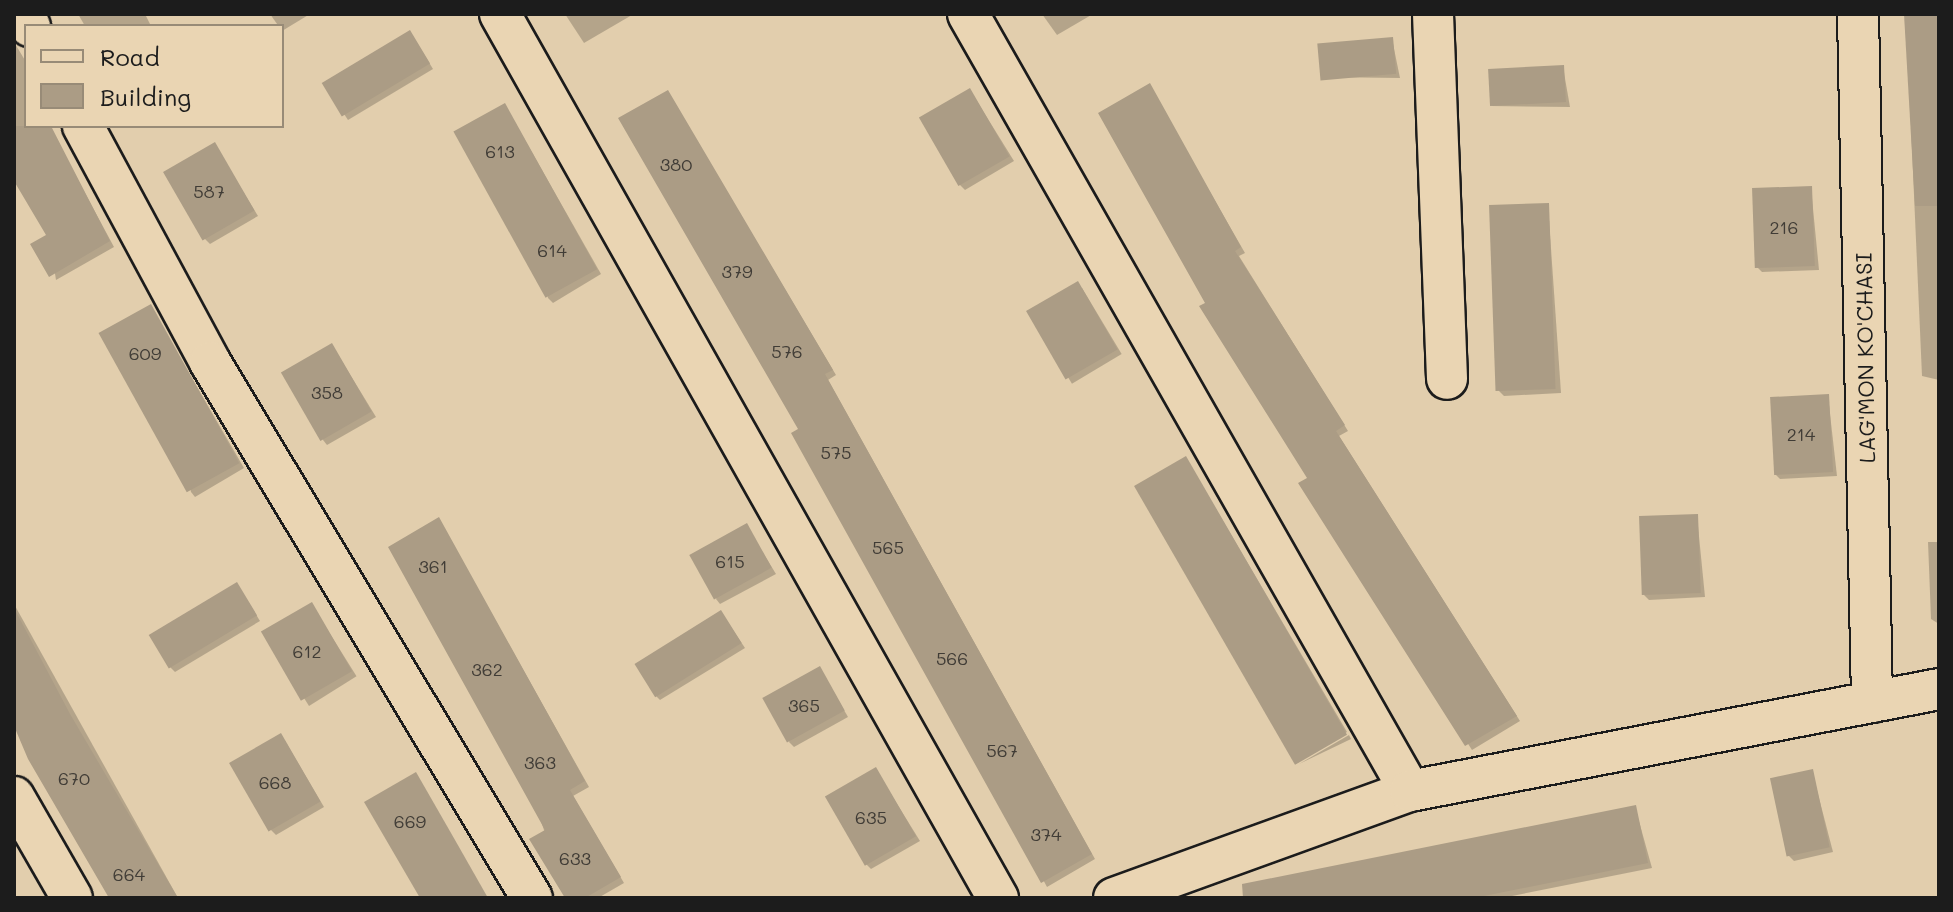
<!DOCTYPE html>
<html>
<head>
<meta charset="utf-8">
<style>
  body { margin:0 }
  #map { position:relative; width:1953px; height:912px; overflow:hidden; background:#e2cead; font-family:Mali,sans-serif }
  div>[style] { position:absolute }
  .shadow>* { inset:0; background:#0003; transform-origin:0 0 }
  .building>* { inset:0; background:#ab9c85; transform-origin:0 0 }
  .roads { filter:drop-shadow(2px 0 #1c1c1c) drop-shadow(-2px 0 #1c1c1c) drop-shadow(0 2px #1c1c1c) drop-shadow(0 -2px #1c1c1c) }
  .street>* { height:40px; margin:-20px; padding:0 20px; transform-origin:20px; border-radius:20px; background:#ead5b3 }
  span { translate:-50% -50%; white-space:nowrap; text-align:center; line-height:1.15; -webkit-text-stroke:6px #ead5b3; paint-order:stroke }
  .number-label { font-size:18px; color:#403c36 }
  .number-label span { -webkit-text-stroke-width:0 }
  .street-label { font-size:22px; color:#1c1c1c }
  .frame { position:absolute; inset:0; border:16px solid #1c1c1c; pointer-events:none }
  .legend { position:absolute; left:24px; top:24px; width:260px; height:104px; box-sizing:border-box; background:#ead5b3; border:2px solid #988b77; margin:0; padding:10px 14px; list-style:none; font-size:24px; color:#1c1c1c }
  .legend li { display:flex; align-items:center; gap:16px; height:40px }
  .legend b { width:40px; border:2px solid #988b77 }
</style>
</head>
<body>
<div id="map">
  <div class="shadow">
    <i style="clip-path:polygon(78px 14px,145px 14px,151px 26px,85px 26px)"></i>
    <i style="clip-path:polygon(270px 14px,310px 14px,282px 31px)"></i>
    <i style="clip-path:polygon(565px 14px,631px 14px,632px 15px,584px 43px)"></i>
    <i style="clip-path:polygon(1042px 14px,1093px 14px,1057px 35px)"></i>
    <i style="clip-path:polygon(1906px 14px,1939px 14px,1939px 380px,1922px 376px)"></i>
    <i style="clip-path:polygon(414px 38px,433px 69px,348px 120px,325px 85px)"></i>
    <i style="clip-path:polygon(1392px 39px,1400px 78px,1321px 77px)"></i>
    <i style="clip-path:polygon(14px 42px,26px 62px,26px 126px,49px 126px,114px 247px,56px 280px,49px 236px,14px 177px)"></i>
    <i style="clip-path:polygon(1563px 67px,1570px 107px,1491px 106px)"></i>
    <i style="clip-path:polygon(1149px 86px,1245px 253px,1239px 256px,1348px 431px,1339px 436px,1520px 721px,1472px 750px,1301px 484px,1310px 479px,1207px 303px)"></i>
    <i style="clip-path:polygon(970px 90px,1014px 161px,965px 190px,960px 185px)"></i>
    <i style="clip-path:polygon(668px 93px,836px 375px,828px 380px,1095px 859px,1047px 887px,801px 430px)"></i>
    <i style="clip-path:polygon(505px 105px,601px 274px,553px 303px,548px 298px)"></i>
    <i style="clip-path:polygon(214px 144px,258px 216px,210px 244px,205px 239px)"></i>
    <i style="clip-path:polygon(1811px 188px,1819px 270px,1762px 272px,1757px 267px)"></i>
    <i style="clip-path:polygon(1548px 205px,1561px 393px,1504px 396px,1499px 391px)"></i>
    <i style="left:1082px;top:288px;width:77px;height:58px;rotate:59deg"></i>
    <i style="clip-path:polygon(150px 306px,244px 468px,195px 497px,191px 492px)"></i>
    <i style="clip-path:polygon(332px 345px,376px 417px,327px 445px,323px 440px)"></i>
    <i style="clip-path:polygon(1828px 396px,1837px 476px,1780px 479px,1775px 474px)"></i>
    <i style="clip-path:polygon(1186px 458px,1347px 732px,1297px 761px)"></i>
    <i style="clip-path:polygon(1697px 516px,1705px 597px,1649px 600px,1644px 595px)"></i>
    <i style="clip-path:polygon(439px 520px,589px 787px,573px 796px,624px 883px,598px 898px,567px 898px)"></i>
    <i style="clip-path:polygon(746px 525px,776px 574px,720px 604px,716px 599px)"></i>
    <i style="clip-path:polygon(1928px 542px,1939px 542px,1939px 624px,1931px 619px)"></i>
    <i style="clip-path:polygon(241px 590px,260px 621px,175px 672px,170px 667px)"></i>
    <i style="clip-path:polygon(14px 604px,178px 898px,112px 898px,14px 723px)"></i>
    <i style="left:312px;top:605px;width:84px;height:56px;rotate:58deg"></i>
    <i style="clip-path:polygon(721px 612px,745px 648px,660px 700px,655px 695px)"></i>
    <i style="clip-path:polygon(820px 668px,848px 717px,794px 747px,789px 742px)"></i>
    <i style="clip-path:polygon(1349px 735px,1351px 739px,1299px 764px)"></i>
    <i style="clip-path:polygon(285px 741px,324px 807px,276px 835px,271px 830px)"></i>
    <i style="clip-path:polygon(876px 770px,920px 841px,871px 869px,866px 864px)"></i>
    <i style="clip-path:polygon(1812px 771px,1833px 852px,1794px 861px,1789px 856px)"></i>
    <i style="clip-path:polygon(1635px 807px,1652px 868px,1502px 898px,1253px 898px)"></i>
  </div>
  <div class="building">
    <i style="clip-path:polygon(1904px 14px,1939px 14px,1939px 206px,1915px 206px)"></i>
    <i style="left:410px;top:30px;width:39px;height:103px;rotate:59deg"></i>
    <i style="left:1393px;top:37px;width:37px;height:76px;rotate:85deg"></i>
    <i style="left:1564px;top:65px;width:37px;height:76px;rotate:87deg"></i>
    <i style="clip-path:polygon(1150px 83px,1241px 247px,1235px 251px,1345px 425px,1336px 431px,1517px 716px,1465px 746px,1298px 483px,1307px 478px,1199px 306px,1205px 303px,1098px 113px)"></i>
    <i style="left:970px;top:88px;width:79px;height:59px;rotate:60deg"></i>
    <i style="clip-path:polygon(668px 90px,833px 370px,825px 374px,1092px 854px,1041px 883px,791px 433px,798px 429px,618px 118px)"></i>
    <i style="left:505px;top:103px;width:190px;height:59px;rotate:61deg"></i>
    <i style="clip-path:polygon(14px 126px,51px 126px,110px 241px,49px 277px,30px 244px,46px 235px,14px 181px)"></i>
    <i style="left:215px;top:142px;width:79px;height:60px;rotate:60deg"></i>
    <i style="left:1812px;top:186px;width:80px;height:60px;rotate:88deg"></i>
    <i style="left:1549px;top:203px;width:186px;height:60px;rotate:88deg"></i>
    <i style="left:1078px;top:281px;width:79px;height:60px;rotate:60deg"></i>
    <i style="left:151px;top:304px;width:182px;height:60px;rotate:61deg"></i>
    <i style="left:332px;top:343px;width:79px;height:59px;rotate:60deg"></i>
    <i style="left:1829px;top:394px;width:78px;height:59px;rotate:87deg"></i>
    <i style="left:1186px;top:456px;width:322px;height:60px;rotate:60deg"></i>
    <i style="left:1698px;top:514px;width:79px;height:59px;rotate:88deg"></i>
    <i style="clip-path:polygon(439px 517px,585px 781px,570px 790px,621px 877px,585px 898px,565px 898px,529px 839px,545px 830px,388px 547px)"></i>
    <i style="left:747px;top:523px;width:51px;height:66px;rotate:61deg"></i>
    <i style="left:237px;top:582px;width:39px;height:103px;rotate:59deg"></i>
    <i style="left:312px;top:602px;width:80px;height:59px;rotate:60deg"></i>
    <i style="clip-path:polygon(14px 608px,70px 714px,178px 898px,109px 898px,28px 759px,14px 726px)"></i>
    <i style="left:721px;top:610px;width:39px;height:102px;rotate:58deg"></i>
    <i style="left:820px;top:666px;width:51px;height:66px;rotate:61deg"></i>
    <i style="left:281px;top:733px;width:79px;height:60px;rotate:60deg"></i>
    <i style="left:876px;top:767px;width:80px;height:59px;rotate:60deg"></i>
    <i style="left:1813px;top:769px;width:80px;height:44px;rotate:78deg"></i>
    <i style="clip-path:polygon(416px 772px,455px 840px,488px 898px,420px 898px,364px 802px)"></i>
    <i style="clip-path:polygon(1636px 805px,1648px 863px,1474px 898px,1243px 898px,1242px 884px)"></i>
  </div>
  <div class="roads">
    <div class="street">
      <i style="left:23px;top:14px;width:14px;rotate:60deg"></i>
      <i style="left:500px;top:14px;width:1015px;rotate:60.61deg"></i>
      <i style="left:968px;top:14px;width:894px;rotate:60.37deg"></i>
      <i style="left:1433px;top:14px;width:365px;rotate:87.8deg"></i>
      <i style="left:1858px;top:14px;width:688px;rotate:88.83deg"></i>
      <i style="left:83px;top:126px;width:268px;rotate:61.7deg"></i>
      <i style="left:210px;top:362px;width:625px;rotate:59deg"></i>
      <i style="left:14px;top:797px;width:116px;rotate:60.1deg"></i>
      <i style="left:1114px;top:898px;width:315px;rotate:-19.9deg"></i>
      <i style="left:1410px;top:791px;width:539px;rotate:-10.91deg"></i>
    </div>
  </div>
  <div class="number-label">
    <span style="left:500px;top:151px">613</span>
    <span style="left:676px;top:164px">380</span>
    <span style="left:209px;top:191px">587</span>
    <span style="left:1784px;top:227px">216</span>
    <span style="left:552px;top:250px">614</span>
    <span style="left:737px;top:271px">379</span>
    <span style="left:787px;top:351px">576</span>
    <span style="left:145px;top:353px">609</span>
    <span style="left:327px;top:392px">358</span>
    <span style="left:1801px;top:434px">214</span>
    <span style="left:836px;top:452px">575</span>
    <span style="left:888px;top:547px">565</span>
    <span style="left:730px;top:561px">615</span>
    <span style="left:433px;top:566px">361</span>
    <span style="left:307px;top:651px">612</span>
    <span style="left:952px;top:658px">566</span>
    <span style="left:487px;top:669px">362</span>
    <span style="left:804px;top:705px">365</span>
    <span style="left:1002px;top:750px">567</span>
    <span style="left:540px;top:762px">363</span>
    <span style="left:74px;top:778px">670</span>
    <span style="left:275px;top:782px">668</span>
    <span style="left:871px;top:817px">635</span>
    <span style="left:410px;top:821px">669</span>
    <span style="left:1046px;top:834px">374</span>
    <span style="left:575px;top:858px">633</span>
    <span style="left:129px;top:874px">664</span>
  </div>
  <div class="street-label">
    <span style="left:1865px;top:358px;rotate:-91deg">LAG'MON KO'CHASI</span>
  </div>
  <div class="frame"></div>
  <ul class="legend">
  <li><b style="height:10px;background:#ead5b3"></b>Road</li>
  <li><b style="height:22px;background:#ab9c85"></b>Building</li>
  </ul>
</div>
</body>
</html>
